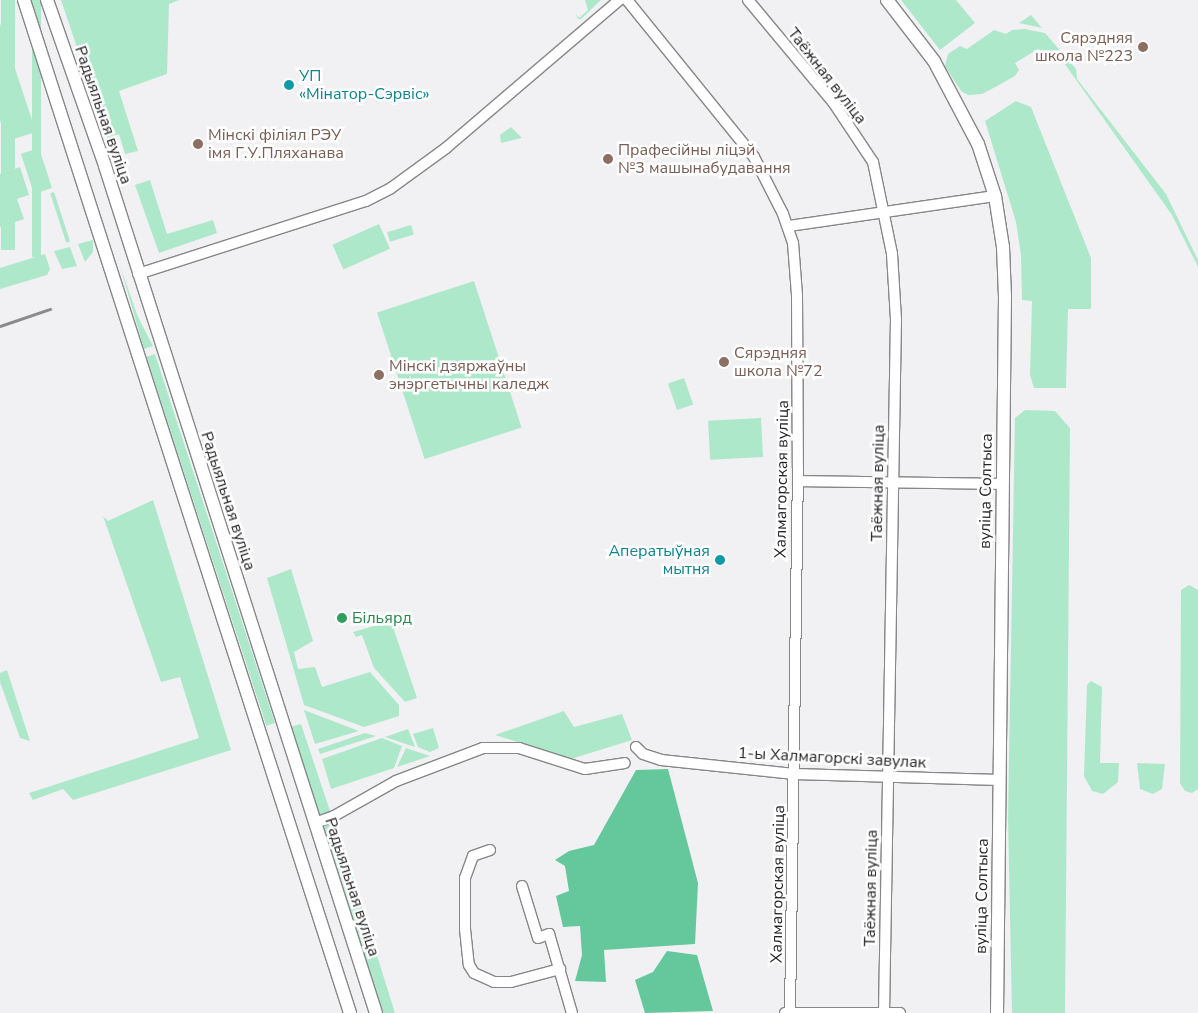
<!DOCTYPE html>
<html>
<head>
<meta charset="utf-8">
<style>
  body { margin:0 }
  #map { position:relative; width:1198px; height:1013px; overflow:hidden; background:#f1f1f3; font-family:"Nunito Sans",sans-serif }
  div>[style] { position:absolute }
  .green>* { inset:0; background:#aee8cb; transform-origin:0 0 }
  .forest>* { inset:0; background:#65c89c }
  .roads { filter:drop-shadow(1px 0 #868788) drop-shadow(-1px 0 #868788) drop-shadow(0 1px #868788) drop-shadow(0 -1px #868788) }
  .minor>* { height:10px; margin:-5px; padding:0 5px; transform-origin:5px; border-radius:5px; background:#fff }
  .major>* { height:12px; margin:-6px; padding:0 6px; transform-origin:6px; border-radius:6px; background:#fff }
  .rail>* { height:3px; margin:-1.5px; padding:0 1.5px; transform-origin:1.5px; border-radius:1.5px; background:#8a8a8c }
  .dots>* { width:14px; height:14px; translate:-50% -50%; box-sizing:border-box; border:2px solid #fff; border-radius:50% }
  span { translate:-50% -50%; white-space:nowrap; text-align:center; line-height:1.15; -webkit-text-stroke:5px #fff; paint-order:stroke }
  .education-label { font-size:16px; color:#785e54 }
  .right { translate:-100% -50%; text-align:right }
  .left { translate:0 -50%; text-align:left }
  .culture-label { font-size:16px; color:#0d838f }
  .street-label { font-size:16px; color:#242425 }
  .leisure-label { font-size:16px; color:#27864d }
</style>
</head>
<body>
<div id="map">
  <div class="green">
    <i style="left:1px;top:0;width:14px;height:250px"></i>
    <i style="left:32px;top:0;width:9px;height:257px"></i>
    <i style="clip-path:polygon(61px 0,179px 0,169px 4px,167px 74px,119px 91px,138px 151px,125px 154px,119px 134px,108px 139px)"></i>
    <i style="clip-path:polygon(585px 0,601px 0,581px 19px,578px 19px,575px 13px,579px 18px,588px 10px)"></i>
    <i style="clip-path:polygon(901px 0,956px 0,975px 23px,940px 50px)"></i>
    <i style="clip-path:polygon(1031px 15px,1042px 28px,1019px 23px)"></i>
    <i style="clip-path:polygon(0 23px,36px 132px,7px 141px,0 120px)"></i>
    <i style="clip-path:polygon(1025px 29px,1045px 33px,1076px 69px,1077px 79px,1166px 194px,1198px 260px,1198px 267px,1172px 215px,1062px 60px,1038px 49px,1015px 63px,1019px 70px,1015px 76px,997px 86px,982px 94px,968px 95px,961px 91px,945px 66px,948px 54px,960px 46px,967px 49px,994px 30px,1006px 34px,1012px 30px)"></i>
    <i style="clip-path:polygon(1016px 101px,1031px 107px,1091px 258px,1091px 309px,1068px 309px,1066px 388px,1034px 388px,1030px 375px,1032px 301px,1022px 300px,1021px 255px,1016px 222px,985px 121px)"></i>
    <i style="clip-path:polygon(511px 127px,522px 138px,501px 143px,500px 135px)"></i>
    <i style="left:39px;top:148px;width:42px;height:19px;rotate:72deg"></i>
    <i style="clip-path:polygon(20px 167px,29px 195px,17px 199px,24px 219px,0 227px,0 174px)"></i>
    <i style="clip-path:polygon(150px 180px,167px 234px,213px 220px,217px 233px,159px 253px,135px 185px)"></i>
    <i style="left:54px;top:192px;width:52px;height:4px;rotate:72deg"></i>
    <i style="left:379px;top:224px;width:27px;height:51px;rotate:66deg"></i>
    <i style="left:411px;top:225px;width:10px;height:25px;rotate:73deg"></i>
    <i style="clip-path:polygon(93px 240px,93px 252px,85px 262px,78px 244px)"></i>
    <i style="clip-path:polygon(70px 247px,77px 266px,62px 269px,54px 251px)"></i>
    <i style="clip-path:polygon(45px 254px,50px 269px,47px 275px,0 289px,0 268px)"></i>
    <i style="clip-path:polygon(120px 266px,138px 317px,153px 346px,144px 349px)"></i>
    <i style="left:474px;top:281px;width:154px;height:102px;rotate:72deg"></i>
    <i style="left:155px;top:354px;width:388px;height:9px;rotate:72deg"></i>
    <i style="left:684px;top:378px;width:28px;height:17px;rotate:71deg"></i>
    <i style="clip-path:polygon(1025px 410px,1055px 411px,1070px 428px,1065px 1013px,1012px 1013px,1008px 818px,1015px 418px)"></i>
    <i style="left:761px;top:418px;width:39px;height:53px;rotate:87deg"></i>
    <i style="clip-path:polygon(153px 500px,231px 750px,73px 800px,63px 789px,33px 800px,29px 793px,199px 738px,180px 677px,161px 682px,103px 516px,108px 521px)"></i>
    <i style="clip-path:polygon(291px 569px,313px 641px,294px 652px,298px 669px,315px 667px,322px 687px,370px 672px,399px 705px,399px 716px,364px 727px,304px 705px,267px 578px)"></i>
    <i style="clip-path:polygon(1189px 585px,1198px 590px,1198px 789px,1192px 793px,1185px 791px,1180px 783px,1181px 590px)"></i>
    <i style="clip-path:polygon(391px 621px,417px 698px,405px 702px,374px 668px,362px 635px,356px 637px,353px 632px)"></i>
    <i style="clip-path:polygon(7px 670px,30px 741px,20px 738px,0 682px,0 673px)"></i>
    <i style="clip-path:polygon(1091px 681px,1102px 687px,1100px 763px,1119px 763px,1118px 782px,1103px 794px,1092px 791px,1084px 776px,1087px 685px)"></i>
    <i style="clip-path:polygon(304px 710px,359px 731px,315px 744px)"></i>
    <i style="clip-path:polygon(564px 711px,574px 727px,622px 714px,632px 740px,571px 759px,495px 735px)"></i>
    <i style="clip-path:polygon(301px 724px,331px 814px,321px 816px,316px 811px,290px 727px)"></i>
    <i style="clip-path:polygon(433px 728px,439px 748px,430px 752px,418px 747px,413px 734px)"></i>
    <i style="clip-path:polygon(408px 729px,415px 747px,385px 737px)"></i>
    <i style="clip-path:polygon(365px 733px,376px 736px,320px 754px,318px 749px)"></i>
    <i style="clip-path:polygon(382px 738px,402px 746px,394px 768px,331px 789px,322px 759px)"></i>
    <i style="clip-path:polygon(406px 748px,430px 756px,397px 767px)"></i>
    <i style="clip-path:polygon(1137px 763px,1165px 764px,1162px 789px,1153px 794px,1140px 789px)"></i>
    <i style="clip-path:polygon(335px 821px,395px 1013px,383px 1013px,323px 827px)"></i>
  </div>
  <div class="forest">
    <i style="clip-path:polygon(668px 769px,698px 883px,695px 944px,604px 950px,606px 982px,575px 981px,582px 955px,580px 926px,563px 927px,556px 896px,569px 891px,565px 866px,555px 860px,569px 851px,594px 845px,636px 770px)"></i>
    <i style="clip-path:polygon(667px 951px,697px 955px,713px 1011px,645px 1013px,635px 980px,653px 972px)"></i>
  </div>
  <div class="roads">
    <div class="minor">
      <i style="left:627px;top:0;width:202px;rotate:51deg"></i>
      <i style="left:754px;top:157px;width:64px;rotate:63deg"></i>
      <i style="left:783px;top:214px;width:31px;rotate:71deg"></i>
      <i style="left:793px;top:243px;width:52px;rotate:85.6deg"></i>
      <i style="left:797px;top:295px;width:173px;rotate:89.7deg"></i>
      <i style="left:798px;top:468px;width:544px;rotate:90.84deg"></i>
      <i style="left:748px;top:0;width:133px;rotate:50.2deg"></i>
      <i style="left:833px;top:102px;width:72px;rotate:56.3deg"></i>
      <i style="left:873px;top:162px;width:94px;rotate:78.3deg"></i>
      <i style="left:892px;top:254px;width:65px;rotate:86.5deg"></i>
      <i style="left:896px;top:319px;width:693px;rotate:90.99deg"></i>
      <i style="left:789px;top:226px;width:208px;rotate:-8.3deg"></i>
      <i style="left:138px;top:274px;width:239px;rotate:-17.8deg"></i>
      <i style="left:366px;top:201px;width:28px;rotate:-27deg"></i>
      <i style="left:391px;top:188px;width:68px;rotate:-36deg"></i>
      <i style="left:446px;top:148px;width:228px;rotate:-40.5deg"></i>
      <i style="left:798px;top:481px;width:204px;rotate:0.8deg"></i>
      <i style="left:636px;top:747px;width:10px;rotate:45deg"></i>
      <i style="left:643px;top:754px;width:19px;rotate:18deg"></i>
      <i style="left:661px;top:760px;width:134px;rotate:6deg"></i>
      <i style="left:794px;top:774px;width:206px;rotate:1.7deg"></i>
      <i style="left:315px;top:823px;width:20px;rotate:-20deg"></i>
      <i style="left:334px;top:816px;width:71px;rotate:-29.4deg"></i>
      <i style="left:396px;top:781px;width:93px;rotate:-20.8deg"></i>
      <i style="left:483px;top:748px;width:36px"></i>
      <i style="left:519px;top:748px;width:69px;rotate:17.7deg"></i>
      <i style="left:585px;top:769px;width:40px;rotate:-8.5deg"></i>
      <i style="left:490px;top:850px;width:18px;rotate:161deg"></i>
      <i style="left:473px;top:856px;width:23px;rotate:110deg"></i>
      <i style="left:465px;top:878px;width:51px;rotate:90deg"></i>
      <i style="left:465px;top:929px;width:36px;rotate:84deg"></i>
      <i style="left:469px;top:965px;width:9px;rotate:58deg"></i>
      <i style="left:474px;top:973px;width:22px;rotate:24deg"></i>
      <i style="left:494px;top:982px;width:17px"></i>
      <i style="left:511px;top:982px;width:51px;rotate:-14.9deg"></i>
      <i style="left:522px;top:886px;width:54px;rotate:72.9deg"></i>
      <i style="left:538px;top:938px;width:12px;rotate:-20deg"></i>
      <i style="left:549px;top:934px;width:82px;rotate:73.8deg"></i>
      <i style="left:785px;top:1013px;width:115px"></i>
    </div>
    <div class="major">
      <i style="left:24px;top:0;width:1064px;rotate:72.16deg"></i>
      <i style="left:47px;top:0;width:176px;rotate:70.7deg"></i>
      <i style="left:105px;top:166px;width:889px;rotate:72.26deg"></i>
      <i style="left:887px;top:0;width:77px;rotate:52.4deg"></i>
      <i style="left:934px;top:61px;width:94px;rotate:62.1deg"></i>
      <i style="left:978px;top:144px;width:55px;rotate:71.9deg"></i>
      <i style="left:995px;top:196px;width:52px;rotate:81.1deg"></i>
      <i style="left:1003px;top:247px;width:50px;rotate:87.7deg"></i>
      <i style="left:1005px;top:297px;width:716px;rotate:90.64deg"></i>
    </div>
  </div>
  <div class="rail">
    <i style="left:0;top:326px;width:53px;rotate:-18.8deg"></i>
  </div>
  <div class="dots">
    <i style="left:1143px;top:47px;background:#8d6e63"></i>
    <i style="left:289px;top:85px;background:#0f9aa8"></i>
    <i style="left:198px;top:144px;background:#8d6e63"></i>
    <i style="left:608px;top:159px;background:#8d6e63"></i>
    <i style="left:724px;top:362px;background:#8d6e63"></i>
    <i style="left:379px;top:375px;background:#8d6e63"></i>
    <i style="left:720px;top:560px;background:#0f9aa8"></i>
    <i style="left:342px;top:618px;background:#2e9e5b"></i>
  </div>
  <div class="education-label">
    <span class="right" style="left:1133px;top:47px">Сярэдняя<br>школа №223</span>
    <span class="left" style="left:208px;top:144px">Мінскі філіял РЭУ<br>імя Г.У.Пляханава</span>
    <span class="left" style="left:618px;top:159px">Прафесійны ліцэй<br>№3 машынабудавання</span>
    <span class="left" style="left:734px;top:362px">Сярэдняя<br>школа №72</span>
    <span class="left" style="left:389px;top:375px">Мінскі дзяржаўны<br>энэргетычны каледж</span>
  </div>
  <div class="culture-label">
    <span class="left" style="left:299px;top:85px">УП<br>«Мінатор-Сэрвіс»</span>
    <span class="right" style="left:710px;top:560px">Аператыўная<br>мытня</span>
  </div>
  <div class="street-label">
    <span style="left:827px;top:76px;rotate:52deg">Таёжная вуліца</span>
    <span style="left:103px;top:115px;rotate:71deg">Радыяльная вуліца</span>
    <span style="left:782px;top:479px;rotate:-89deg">Халмагорская вуліца</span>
    <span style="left:878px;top:483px;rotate:-89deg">Таёжная вуліца</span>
    <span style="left:986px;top:491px;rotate:-89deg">вуліца Солтыса</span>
    <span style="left:228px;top:501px;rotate:72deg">Радыяльная вуліца</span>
    <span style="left:832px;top:758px;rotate:3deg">1-ы Халмагорскі завулак</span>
    <span style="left:778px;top:884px;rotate:-89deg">Халмагорская вуліца</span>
    <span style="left:352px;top:887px;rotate:72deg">Радыяльная вуліца</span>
    <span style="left:871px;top:888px;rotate:-89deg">Таёжная вуліца</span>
    <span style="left:982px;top:896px;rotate:-89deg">вуліца Солтыса</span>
  </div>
  <div class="leisure-label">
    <span class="left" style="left:352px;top:618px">Більярд</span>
  </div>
</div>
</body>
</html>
